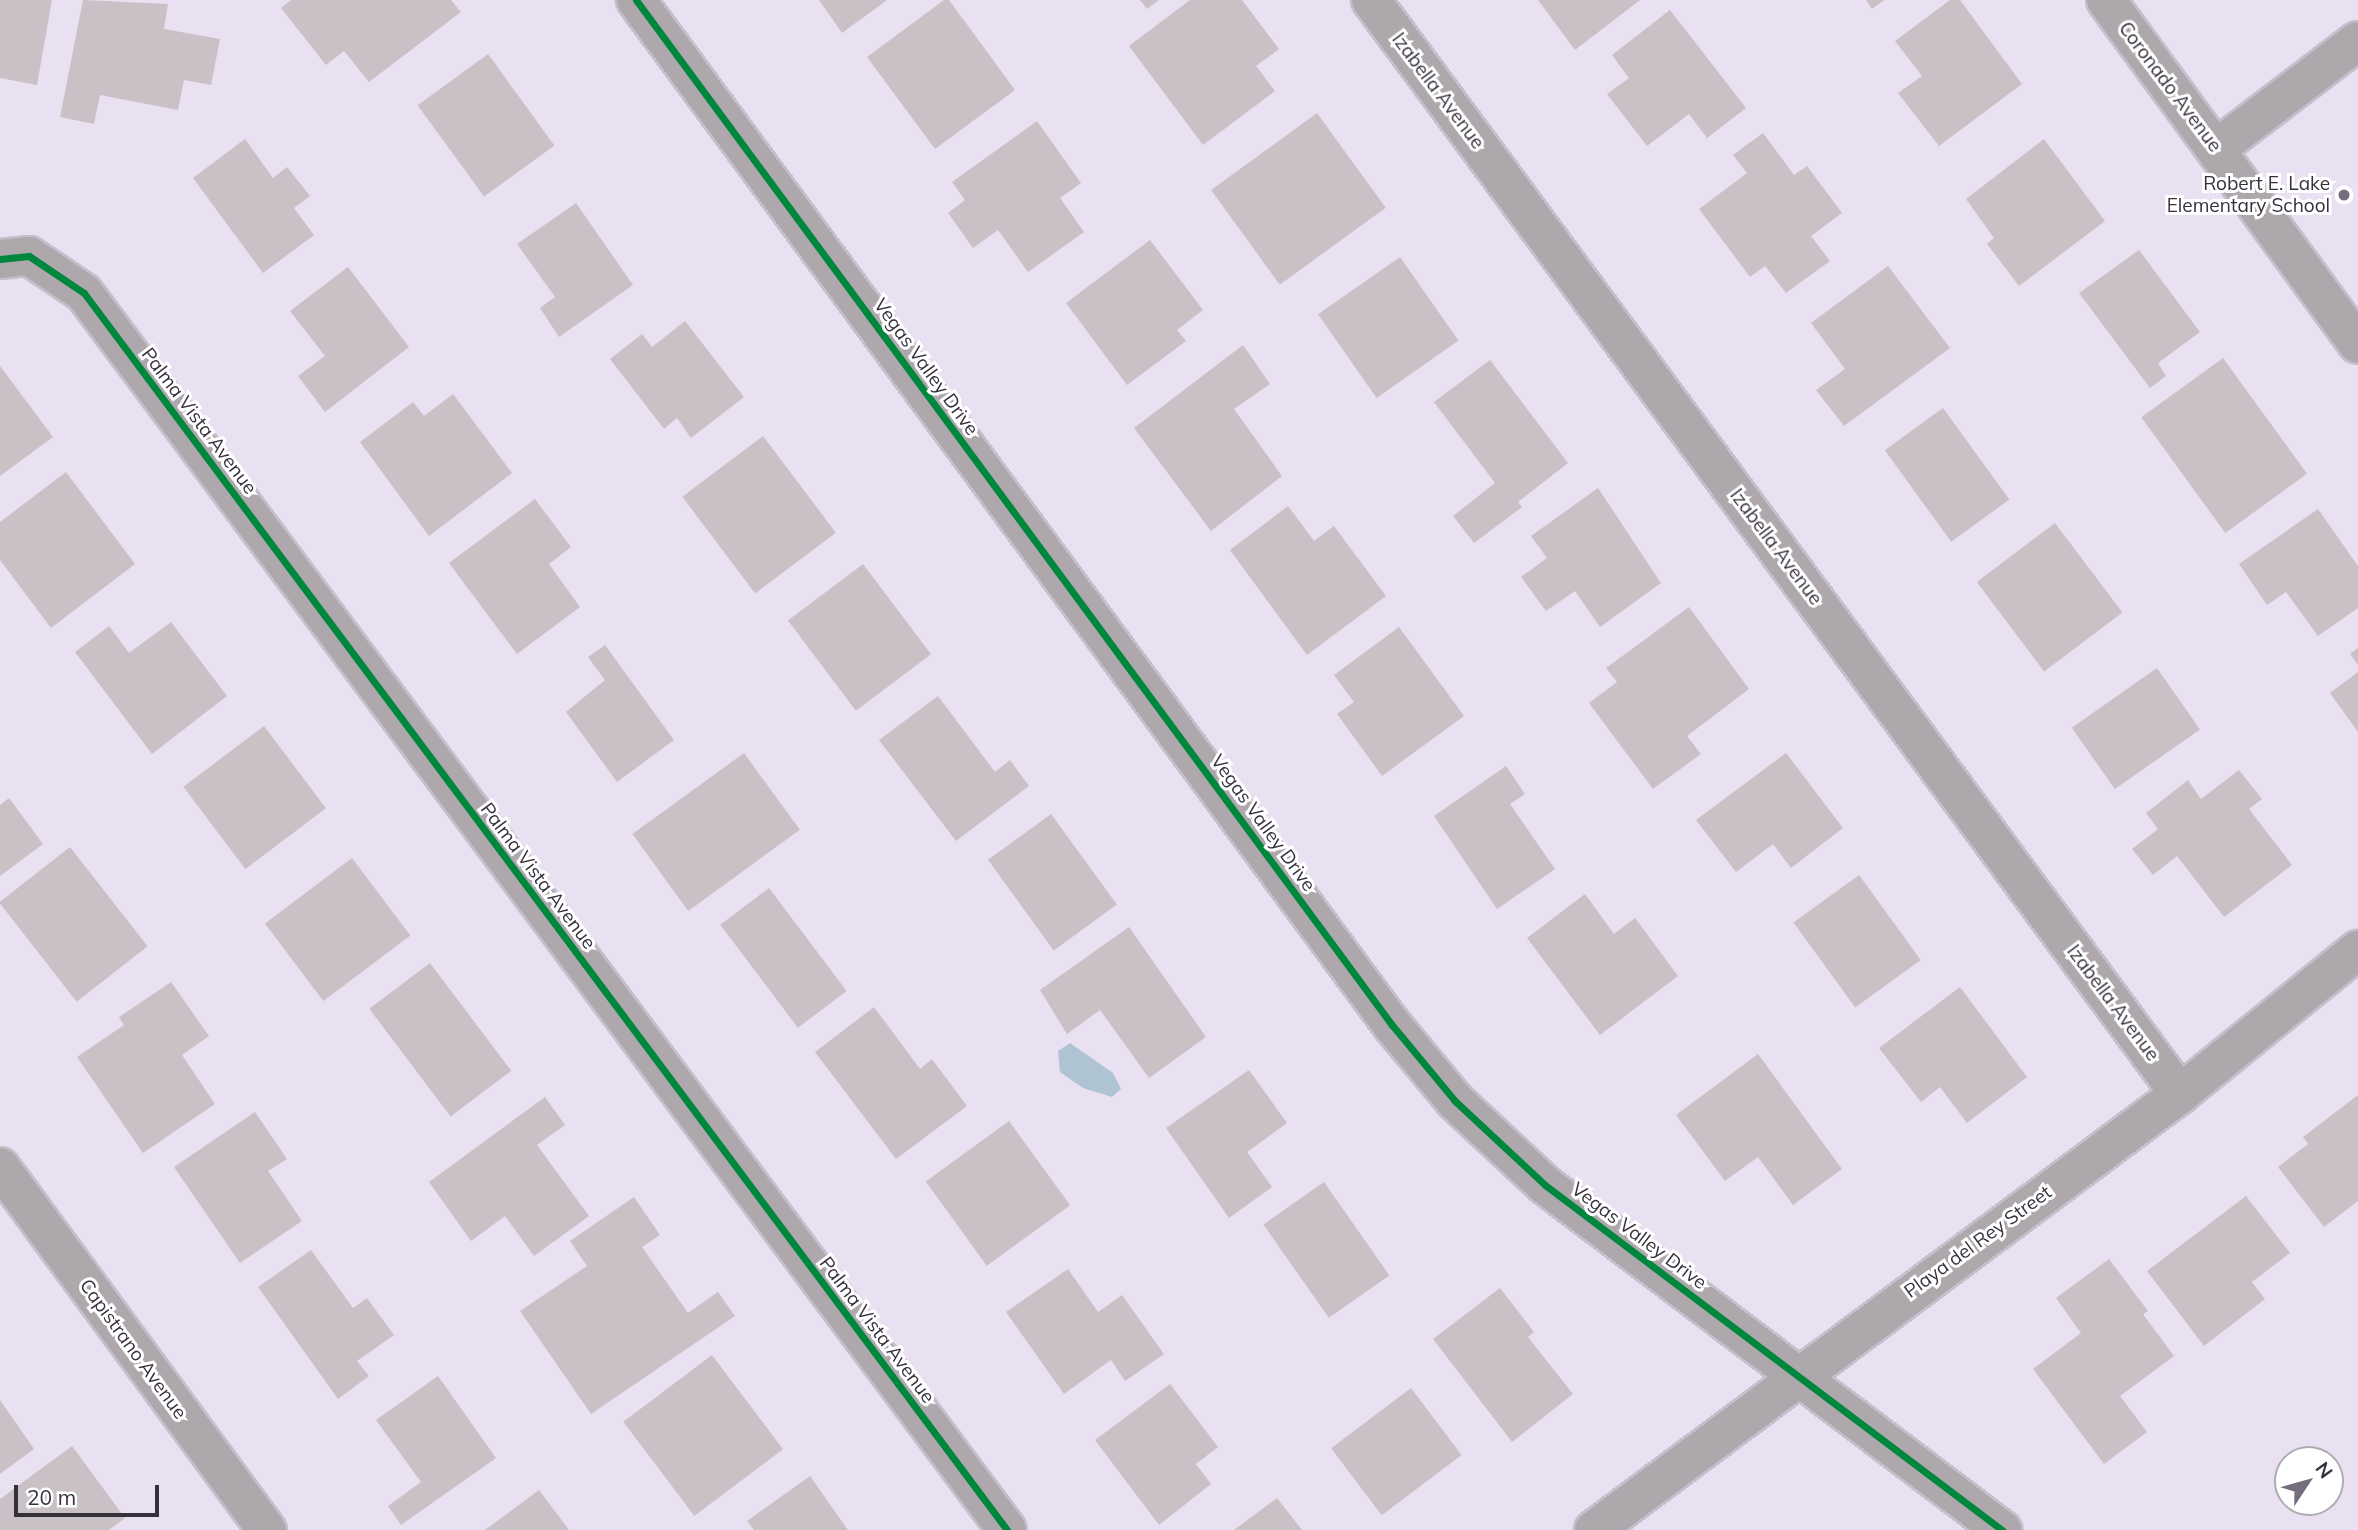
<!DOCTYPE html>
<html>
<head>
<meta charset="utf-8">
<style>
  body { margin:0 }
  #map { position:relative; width:2358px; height:1530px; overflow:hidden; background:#e9e0f2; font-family:Mulish,sans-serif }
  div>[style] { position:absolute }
  .water>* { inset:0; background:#afc4d2 }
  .building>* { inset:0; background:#c9c1c5; transform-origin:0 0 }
  .roads { filter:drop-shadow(2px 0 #c5becc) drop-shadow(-2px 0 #c5becc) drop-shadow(0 2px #c5becc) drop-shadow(0 -2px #c5becc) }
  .minor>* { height:38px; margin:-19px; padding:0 19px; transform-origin:19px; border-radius:19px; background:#aea8ac }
  .tertiary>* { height:38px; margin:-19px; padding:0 19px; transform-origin:19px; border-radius:19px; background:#aea8ac }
  .cycleway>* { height:7px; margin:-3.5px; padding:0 3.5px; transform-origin:3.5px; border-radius:3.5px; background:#00873e }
  .dots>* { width:19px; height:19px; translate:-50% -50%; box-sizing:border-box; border:4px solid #fff; border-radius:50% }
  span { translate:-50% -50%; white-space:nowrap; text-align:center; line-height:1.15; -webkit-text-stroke:6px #fff; paint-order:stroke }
  .street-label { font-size:19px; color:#36303c }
  .poi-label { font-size:19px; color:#36303c }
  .right { translate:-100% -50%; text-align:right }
  .north { position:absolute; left:2274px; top:1446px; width:70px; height:70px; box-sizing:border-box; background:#fff; border:2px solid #afacb1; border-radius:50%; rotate:54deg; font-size:19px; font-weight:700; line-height:28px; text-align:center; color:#36303c }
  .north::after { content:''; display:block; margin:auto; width:24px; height:32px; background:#756e7c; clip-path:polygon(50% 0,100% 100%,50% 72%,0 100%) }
  .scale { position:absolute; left:14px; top:1485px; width:145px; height:32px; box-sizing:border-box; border:4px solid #36303c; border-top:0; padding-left:9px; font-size:21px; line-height:24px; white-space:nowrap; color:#36303c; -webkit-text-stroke:5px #fff; paint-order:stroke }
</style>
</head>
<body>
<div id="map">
  <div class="water">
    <i style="clip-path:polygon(1070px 1043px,1113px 1073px,1121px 1089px,1112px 1097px,1083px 1088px,1060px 1072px,1058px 1051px)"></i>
  </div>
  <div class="building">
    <i style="clip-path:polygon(0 0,52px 0,37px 85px,0 78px)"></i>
    <i style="clip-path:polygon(83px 0,168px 4px,164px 29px,220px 39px,211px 85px,184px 80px,178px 110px,100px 95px,94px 124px,60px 117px)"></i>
    <i style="clip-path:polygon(291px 0,451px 0,461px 12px,369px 82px,344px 51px,326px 65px,281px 8px)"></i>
    <i style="clip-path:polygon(819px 0,887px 0,842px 33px)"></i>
    <i style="clip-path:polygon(944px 0,949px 0,1015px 90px,935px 149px,867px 57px)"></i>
    <i style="clip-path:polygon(1140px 0,1159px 0,1147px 9px)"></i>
    <i style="clip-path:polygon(1190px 0,1242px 0,1279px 49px,1256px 66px,1275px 91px,1203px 145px,1129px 46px)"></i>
    <i style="clip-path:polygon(1538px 0,1640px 0,1575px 50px)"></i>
    <i style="clip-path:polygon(1866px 0,1884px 0,1872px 9px)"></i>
    <i style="clip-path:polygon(1950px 0,1960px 0,2022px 84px,1939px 146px,1898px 93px,1922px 76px,1895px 41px)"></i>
    <i style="clip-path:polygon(1670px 10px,1746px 108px,1707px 138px,1689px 114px,1647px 146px,1607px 94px,1629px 78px,1612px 55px)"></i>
    <i style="left:488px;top:54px;width:113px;height:87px;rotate:54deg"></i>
    <i style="left:1317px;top:113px;width:117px;height:131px;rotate:54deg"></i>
    <i style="clip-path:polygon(1037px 121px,1081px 183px,1060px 198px,1084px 232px,1028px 272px,998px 230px,973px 248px,948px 213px,965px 200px,952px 182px)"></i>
    <i style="clip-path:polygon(1763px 133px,1794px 175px,1807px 166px,1842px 213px,1811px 236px,1830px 261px,1786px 293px,1765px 266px,1750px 277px,1699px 209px,1747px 173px,1733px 155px)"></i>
    <i style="clip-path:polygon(245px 139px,273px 178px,287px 167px,310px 196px,294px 208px,314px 235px,263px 273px,193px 178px)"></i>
    <i style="clip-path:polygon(2044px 139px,2105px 221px,2019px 286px,1987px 244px,1994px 238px,1966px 199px)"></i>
    <i style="clip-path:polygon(576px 203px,633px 285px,559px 337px,540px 308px,555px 297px,517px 244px)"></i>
    <i style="clip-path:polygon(1150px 240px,1203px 310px,1177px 330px,1186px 341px,1127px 385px,1066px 303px)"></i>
    <i style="clip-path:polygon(2139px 250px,2200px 332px,2158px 363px,2166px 376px,2150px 388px,2079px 293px)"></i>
    <i style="left:1400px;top:257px;width:102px;height:100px;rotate:55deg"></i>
    <i style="clip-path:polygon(1888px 266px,1950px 348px,1844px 426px,1816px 390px,1845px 369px,1811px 323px)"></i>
    <i style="clip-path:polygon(348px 267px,409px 347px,325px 412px,298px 376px,325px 356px,290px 311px)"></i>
    <i style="clip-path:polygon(685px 321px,744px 397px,691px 438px,677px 418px,664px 429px,610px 359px,642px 334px,652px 347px)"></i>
    <i style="clip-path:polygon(1243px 345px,1270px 384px,1234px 409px,1282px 476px,1211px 531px,1134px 428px)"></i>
    <i style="left:2223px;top:358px;width:143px;height:101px;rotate:54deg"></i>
    <i style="clip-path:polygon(1490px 360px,1568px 463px,1518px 502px,1522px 507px,1474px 543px,1453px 516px,1495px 483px,1434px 402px)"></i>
    <i style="clip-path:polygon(0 366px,53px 437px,0 476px)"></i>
    <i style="clip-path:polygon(453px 394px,512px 473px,429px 536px,360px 442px,413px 402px,424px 416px)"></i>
    <i style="left:1943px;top:408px;width:113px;height:72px;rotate:54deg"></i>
    <i style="left:763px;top:436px;width:121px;height:101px;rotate:53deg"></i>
    <i style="clip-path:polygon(66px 472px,135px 564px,51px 628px,0 560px,0 522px)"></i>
    <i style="clip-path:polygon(1598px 488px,1661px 583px,1600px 627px,1575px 591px,1546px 611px,1521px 577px,1547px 558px,1531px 536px)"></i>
    <i style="clip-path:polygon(535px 499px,571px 547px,549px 564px,580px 607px,517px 654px,449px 563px)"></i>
    <i style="clip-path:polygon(1288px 506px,1314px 541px,1334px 526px,1386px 596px,1307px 655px,1230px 550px)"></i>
    <i style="clip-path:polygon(2318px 509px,2358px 566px,2358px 608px,2318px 636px,2286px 592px,2267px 605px,2239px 564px)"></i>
    <i style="left:2055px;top:523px;width:112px;height:98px;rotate:53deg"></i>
    <i style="left:863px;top:564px;width:113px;height:94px;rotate:53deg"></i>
    <i style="clip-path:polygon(1689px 607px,1749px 689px,1687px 736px,1701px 754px,1653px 789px,1589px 703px,1617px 682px,1606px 668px)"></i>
    <i style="clip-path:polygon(171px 622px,227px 696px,152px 754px,75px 652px,109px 626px,129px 653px)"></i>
    <i style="clip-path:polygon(1399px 627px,1464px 716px,1382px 776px,1337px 714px,1354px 702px,1334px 675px)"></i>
    <i style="clip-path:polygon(605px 645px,674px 740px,617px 782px,566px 712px,605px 680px,588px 657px)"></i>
    <i style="clip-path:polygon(2358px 648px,2358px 665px,2350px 654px)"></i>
    <i style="left:2157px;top:668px;width:75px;height:104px;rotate:55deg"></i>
    <i style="clip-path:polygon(2358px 672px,2358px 732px,2330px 693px)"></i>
    <i style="clip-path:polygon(938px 696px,995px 772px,1010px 760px,1029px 786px,956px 841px,879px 740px)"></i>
    <i style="left:264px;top:726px;width:103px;height:101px;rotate:53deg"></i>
    <i style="left:744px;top:753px;width:95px;height:138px;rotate:54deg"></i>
    <i style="clip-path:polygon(1786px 753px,1843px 828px,1791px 868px,1773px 844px,1736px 872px,1696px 820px)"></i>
    <i style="clip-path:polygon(1506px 766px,1525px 794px,1510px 804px,1555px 869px,1497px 909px,1434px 816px)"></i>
    <i style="clip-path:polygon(2239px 770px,2262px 799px,2249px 809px,2292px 865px,2224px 917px,2177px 856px,2153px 875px,2132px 849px,2158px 829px,2146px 813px,2188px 780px,2201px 799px)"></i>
    <i style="clip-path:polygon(9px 798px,43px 844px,0 876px,0 805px)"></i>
    <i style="left:1051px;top:814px;width:112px;height:78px;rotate:54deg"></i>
    <i style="left:70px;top:847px;width:126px;height:90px;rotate:52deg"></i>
    <i style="left:352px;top:858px;width:97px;height:109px;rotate:53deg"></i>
    <i style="left:1859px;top:875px;width:105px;height:81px;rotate:54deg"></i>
    <i style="left:769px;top:888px;width:129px;height:61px;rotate:53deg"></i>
    <i style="clip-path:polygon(1585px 894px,1614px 934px,1635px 918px,1678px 976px,1600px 1035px,1527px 938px)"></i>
    <i style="clip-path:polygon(1129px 927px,1206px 1037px,1149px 1078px,1100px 1010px,1067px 1034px,1040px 990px)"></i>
    <i style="left:430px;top:963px;width:135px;height:76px;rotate:53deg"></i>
    <i style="clip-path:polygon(171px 982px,209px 1036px,182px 1055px,215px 1104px,143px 1153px,77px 1057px,124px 1025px,119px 1017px)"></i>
    <i style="clip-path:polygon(1960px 987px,2027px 1077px,1967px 1123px,1940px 1087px,1921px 1102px,1879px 1048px)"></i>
    <i style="clip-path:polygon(874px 1007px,920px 1069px,932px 1059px,967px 1106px,896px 1159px,815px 1052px)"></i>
    <i style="clip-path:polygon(1758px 1054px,1842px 1169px,1793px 1205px,1758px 1157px,1725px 1181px,1676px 1115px)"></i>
    <i style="clip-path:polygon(1249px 1070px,1287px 1123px,1247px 1152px,1272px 1187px,1229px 1218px,1166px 1128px)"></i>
    <i style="clip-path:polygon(2358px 1095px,2358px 1201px,2324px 1227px,2278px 1167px,2308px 1144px,2303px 1137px)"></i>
    <i style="clip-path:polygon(545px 1097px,565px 1125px,537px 1145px,589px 1216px,534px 1256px,505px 1216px,471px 1241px,429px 1182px)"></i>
    <i style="clip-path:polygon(255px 1112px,287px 1159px,268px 1171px,302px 1221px,240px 1263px,174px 1167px)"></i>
    <i style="left:1009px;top:1121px;width:104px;height:103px;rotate:54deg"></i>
    <i style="left:1324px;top:1182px;width:114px;height:74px;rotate:55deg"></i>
    <i style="clip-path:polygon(2246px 1196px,2290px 1253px,2252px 1282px,2265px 1299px,2204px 1346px,2147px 1271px)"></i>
    <i style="clip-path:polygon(634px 1197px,660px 1235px,642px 1247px,688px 1313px,718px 1292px,735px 1316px,591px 1414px,520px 1311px,587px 1266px,570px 1241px)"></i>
    <i style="clip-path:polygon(311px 1250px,353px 1308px,367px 1298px,394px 1335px,357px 1361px,369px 1376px,338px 1399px,258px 1287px)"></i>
    <i style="clip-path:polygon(2109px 1259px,2148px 1311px,2143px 1314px,2174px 1356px,2120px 1396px,2147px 1432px,2104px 1464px,2033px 1369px,2081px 1333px,2056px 1298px)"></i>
    <i style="clip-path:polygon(1068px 1269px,1098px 1312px,1122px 1295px,1164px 1354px,1125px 1381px,1111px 1360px,1064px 1394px,1006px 1312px)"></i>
    <i style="clip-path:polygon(1500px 1288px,1534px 1332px,1528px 1337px,1573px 1394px,1512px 1442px,1433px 1339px)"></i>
    <i style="left:712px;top:1355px;width:118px;height:111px;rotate:53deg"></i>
    <i style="clip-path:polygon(438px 1376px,496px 1458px,401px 1525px,388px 1506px,421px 1482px,376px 1420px)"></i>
    <i style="clip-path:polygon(1170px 1384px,1218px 1447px,1196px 1464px,1211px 1484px,1159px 1525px,1095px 1440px)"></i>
    <i style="left:1411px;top:1388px;width:84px;height:100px;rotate:53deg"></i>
    <i style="clip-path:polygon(0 1400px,34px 1449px,0 1474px)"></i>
    <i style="clip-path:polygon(72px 1446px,125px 1518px,109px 1530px,0 1530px,0 1499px)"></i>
    <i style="clip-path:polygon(810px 1476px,848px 1530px,754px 1530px,747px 1521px)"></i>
    <i style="clip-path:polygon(539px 1490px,569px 1530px,485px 1530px)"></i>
    <i style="clip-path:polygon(1277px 1498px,1302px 1530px,1234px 1530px)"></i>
  </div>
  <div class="roads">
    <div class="minor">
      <i style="left:1371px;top:0;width:1361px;rotate:53.52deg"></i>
      <i style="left:2106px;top:0;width:426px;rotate:53.8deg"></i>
      <i style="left:2216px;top:149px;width:178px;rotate:-37.3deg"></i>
      <i style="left:0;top:259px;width:29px;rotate:-6deg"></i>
      <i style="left:29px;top:256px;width:66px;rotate:33.9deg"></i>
      <i style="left:84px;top:293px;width:1543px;rotate:53.27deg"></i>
      <i style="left:0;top:1167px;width:451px;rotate:53.7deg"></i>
      <i style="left:1594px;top:1530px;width:730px;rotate:-36.65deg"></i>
      <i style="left:2180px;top:1094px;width:229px;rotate:-39deg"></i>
    </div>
    <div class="tertiary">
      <i style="left:636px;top:0;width:1274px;rotate:53.59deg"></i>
      <i style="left:1392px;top:1025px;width:99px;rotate:50.3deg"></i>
      <i style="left:1455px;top:1101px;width:123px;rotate:43deg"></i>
      <i style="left:1545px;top:1185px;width:573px;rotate:37.05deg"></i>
    </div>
  </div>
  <div class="cycleway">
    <i style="left:636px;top:0;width:1274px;rotate:53.59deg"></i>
    <i style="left:1392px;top:1025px;width:99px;rotate:50.3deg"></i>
    <i style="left:1455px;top:1101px;width:123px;rotate:43deg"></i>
    <i style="left:1545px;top:1185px;width:573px;rotate:37.05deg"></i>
    <i style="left:0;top:259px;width:29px;rotate:-6deg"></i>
    <i style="left:29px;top:256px;width:66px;rotate:33.9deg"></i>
    <i style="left:84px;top:293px;width:1543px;rotate:53.27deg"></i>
  </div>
  <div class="dots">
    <i style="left:2344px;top:195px;background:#756e7c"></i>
  </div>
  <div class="street-label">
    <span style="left:2170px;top:87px;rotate:53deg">Coronado Avenue</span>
    <span style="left:1438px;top:91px;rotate:53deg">Izabella Avenue</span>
    <span style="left:926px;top:367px;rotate:54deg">Vegas Valley Drive</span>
    <span style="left:199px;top:421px;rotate:53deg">Palma Vista Avenue</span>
    <span style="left:1776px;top:547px;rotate:53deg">Izabella Avenue</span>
    <span style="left:1263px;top:823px;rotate:54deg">Vegas Valley Drive</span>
    <span style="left:538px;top:876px;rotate:53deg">Palma Vista Avenue</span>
    <span style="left:2113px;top:1003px;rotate:53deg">Izabella Avenue</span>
    <span style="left:1639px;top:1236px;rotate:37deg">Vegas Valley Drive</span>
    <span style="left:1978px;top:1242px;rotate:-36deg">Playa del Rey Street</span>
    <span style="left:877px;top:1330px;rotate:53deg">Palma Vista Avenue</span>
    <span style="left:133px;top:1349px;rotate:54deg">Capistrano Avenue</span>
  </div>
  <div class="poi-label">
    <span class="right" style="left:2330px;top:195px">Robert E. Lake<br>Elementary School</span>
  </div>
  <div class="north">N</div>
  <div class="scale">20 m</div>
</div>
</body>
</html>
